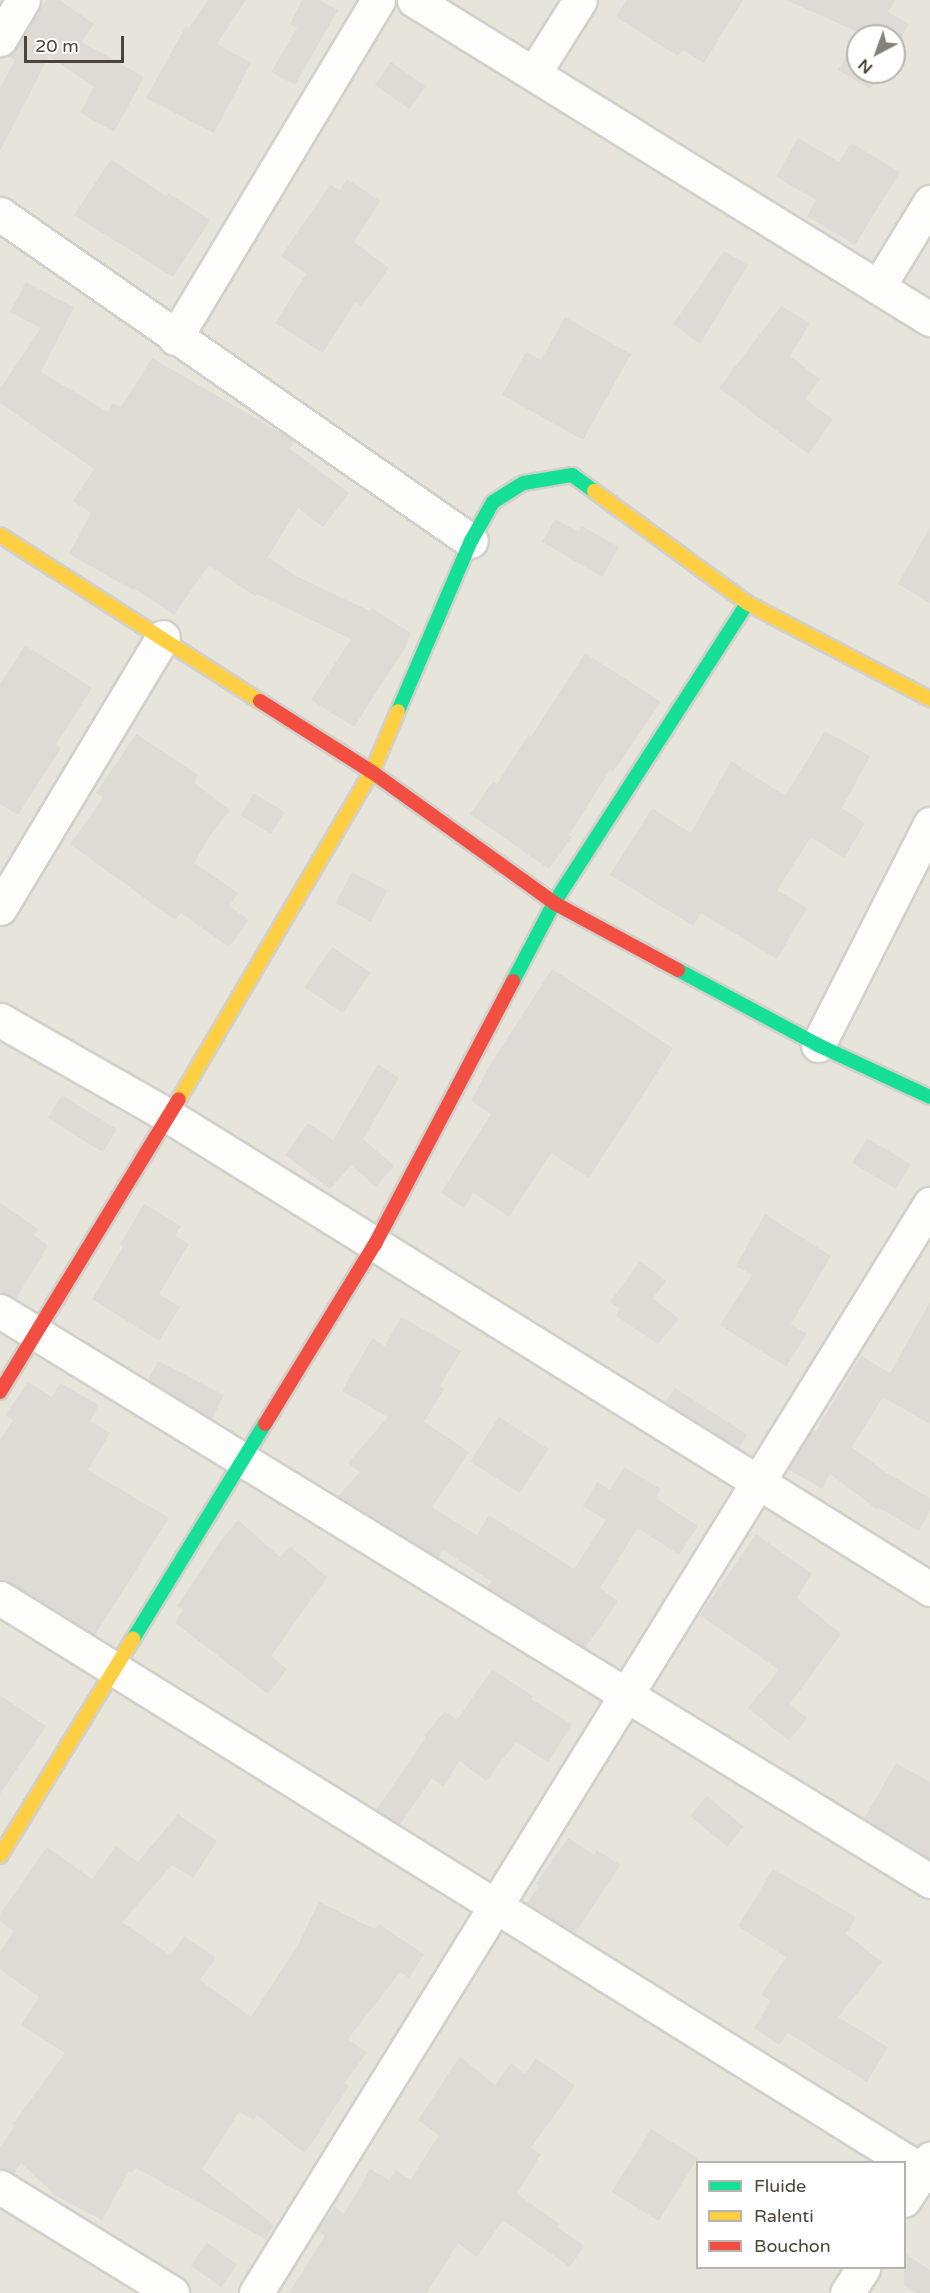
<!DOCTYPE html>
<html>
<head>
<meta charset="utf-8">
<style>
  body { margin:0 }
  #map { position:relative; width:930px; height:2293px; overflow:hidden; background:#f4f2ee; font-family:"Varela Round",sans-serif }
  div>[style] { position:absolute }
  .residential>* { inset:0; background:#e7e4dc }
  .building>* { inset:0; background:#dedbd6; transform-origin:0 0 }
  .roads { filter:drop-shadow(2px 0 #d2d0cb) drop-shadow(-2px 0 #d2d0cb) drop-shadow(0 2px #d2d0cb) drop-shadow(0 -2px #d2d0cb) }
  .street>* { height:33px; margin:-16.5px; padding:0 16.5px; transform-origin:16.5px; border-radius:16.5px; background:#fdfdfc }
  .fast>* { height:14px; margin:-7px; padding:0 7px; transform-origin:7px; border-radius:7px; background:#16e098 }
  .slow>* { height:14px; margin:-7px; padding:0 7px; transform-origin:7px; border-radius:7px; background:#ffcf43 }
  .jam>* { height:14px; margin:-7px; padding:0 7px; transform-origin:7px; border-radius:7px; background:#f24e42 }
  span { translate:-50% -50%; white-space:nowrap; text-align:center; line-height:1.15; -webkit-text-stroke:4.5px #fff; paint-order:stroke }
  .legend { position:absolute; left:696px; top:2161px; width:210px; height:108px; box-sizing:border-box; background:#fff; border:2px solid #b7b4b0; margin:0; padding:8px 10px; list-style:none; font-size:18px; color:#4b4439 }
  .legend li { display:flex; align-items:center; gap:12px; height:30px }
  .legend b { width:30px; border:2px solid #b7b4b0 }
  .north { position:absolute; left:846px; top:24px; width:60px; height:60px; box-sizing:border-box; background:#fff; border:2px solid #b7b4b0; border-radius:50%; rotate:221deg; font-size:16px; font-weight:700; line-height:24px; text-align:center; color:#4b4439 }
  .north::after { content:''; display:block; margin:auto; width:21px; height:27px; background:#868178; clip-path:polygon(50% 0,100% 100%,50% 72%,0 100%) }
  .scale { position:absolute; left:24px; top:36px; width:100px; height:27px; box-sizing:border-box; border:3px solid #4b4439; border-top:0; padding-left:8px; font-size:18px; line-height:21px; white-space:nowrap; color:#4b4439; -webkit-text-stroke:4px #fff; paint-order:stroke }
</style>
</head>
<body>
<div id="map">
  <div class="residential">
    <i style="clip-path:polygon(evenodd,0 0,930px 0,930px 2293px,0 2293px,0 0,858px 36px,894px 36px,894px 72px,858px 72px,858px 36px,0 0,698px 2162px,904px 2162px,904px 2268px,698px 2268px,698px 2162px)"></i>
  </div>
  <div class="building">
    <i style="clip-path:polygon(46px 0,59px 0,94px 24px,82px 42px,144px 77px,114px 132px,80px 113px,94px 87px,49px 56px,0 151px,0 88px,15px 60px,9px 56px)"></i>
    <i style="clip-path:polygon(208px 0,246px 0,217px 44px,251px 63px,214px 133px,146px 98px,186px 26px,189px 28px)"></i>
    <i style="clip-path:polygon(302px 0,319px 0,338px 10px,295px 85px,271px 72px,297px 28px,290px 24px)"></i>
    <i style="clip-path:polygon(627px 0,743px 0,704px 63px,683px 50px,678px 56px,616px 17px)"></i>
    <i style="clip-path:polygon(786px 0,895px 0,888px 12px,909px 24px,894px 49px,894px 36px,858px 36px,858px 72px,881px 72px,870px 89px,838px 70px,860px 33px)"></i>
    <i style="left:391px;top:62px;width:42px;height:28px;rotate:35deg"></i>
    <i style="clip-path:polygon(798px 138px,839px 162px,851px 143px,900px 172px,855px 245px,807px 216px,816px 200px,776px 177px)"></i>
    <i style="clip-path:polygon(111px 159px,166px 196px,168px 193px,210px 220px,173px 277px,74px 215px)"></i>
    <i style="clip-path:polygon(347px 179px,380px 201px,354px 242px,389px 268px,361px 307px,355px 302px,323px 353px,275px 323px,306px 274px,281px 256px,330px 185px,340px 190px)"></i>
    <i style="clip-path:polygon(724px 251px,748px 265px,700px 344px,673px 324px)"></i>
    <i style="clip-path:polygon(26px 282px,74px 307px,41px 372px,108px 412px,113px 403px,121px 407px,152px 358px,295px 441px,290px 449px,349px 493px,323px 527px,298px 508px,268px 557px,296px 576px,370px 611px,372px 608px,411px 633px,405px 648px,354px 727px,311px 700px,351px 639px,257px 594px,255px 596px,209px 565px,174px 615px,134px 588px,133px 590px,69px 554px,91px 513px,73px 501px,94px 469px,0 403px,0 389px,41px 328px,10px 312px)"></i>
    <i style="clip-path:polygon(781px 306px,810px 323px,790px 356px,820px 379px,805px 399px,833px 419px,808px 454px,719px 388px)"></i>
    <i style="clip-path:polygon(565px 317px,631px 354px,583px 440px,502px 395px,526px 352px,541px 360px)"></i>
    <i style="clip-path:polygon(555px 519px,578px 532px,582px 526px,619px 547px,602px 577px,542px 542px)"></i>
    <i style="clip-path:polygon(930px 527px,930px 603px,898px 584px)"></i>
    <i style="clip-path:polygon(25px 645px,92px 688px,56px 744px,61px 748px,18px 815px,0 804px,0 684px)"></i>
    <i style="clip-path:polygon(585px 653px,661px 702px,613px 772px,610px 770px,569px 835px,572px 837px,549px 869px,470px 814px,493px 782px,497px 784px,528px 735px,531px 737px)"></i>
    <i style="clip-path:polygon(825px 731px,870px 756px,842px 808px,865px 823px,844px 858px,811px 837px,777px 890px,807px 908px,777px 959px,701px 913px,693px 926px,610px 875px,652px 808px,691px 833px,731px 761px,785px 796px)"></i>
    <i style="clip-path:polygon(136px 734px,198px 775px,194px 783px,230px 810px,209px 837px,194px 863px,238px 893px,229px 906px,249px 920px,229px 947px,181px 913px,175px 920px,70px 844px,103px 798px,96px 793px)"></i>
    <i style="left:254px;top:793px;width:36px;height:26px;rotate:32deg"></i>
    <i style="left:352px;top:872px;width:40px;height:35px;rotate:28deg"></i>
    <i style="left:332px;top:947px;width:46px;height:49px;rotate:34deg"></i>
    <i style="clip-path:polygon(552px 969px,673px 1048px,589px 1178px,551px 1153px,509px 1217px,473px 1193px,464px 1208px,441px 1193px,491px 1114px,471px 1101px,491px 1063px)"></i>
    <i style="clip-path:polygon(378px 1064px,399px 1078px,363px 1139px,394px 1166px,376px 1187px,351px 1165px,330px 1189px,285px 1155px,308px 1123px,333px 1140px)"></i>
    <i style="left:62px;top:1095px;width:65px;height:27px;rotate:32deg"></i>
    <i style="left:867px;top:1138px;width:51px;height:29px;rotate:31deg"></i>
    <i style="clip-path:polygon(0 1203px,38px 1229px,34px 1235px,48px 1246px,16px 1299px,0 1292px)"></i>
    <i style="clip-path:polygon(144px 1204px,181px 1226px,175px 1236px,189px 1244px,159px 1294px,180px 1307px,159px 1341px,92px 1299px,123px 1247px,120px 1244px)"></i>
    <i style="clip-path:polygon(765px 1214px,831px 1256px,791px 1324px,807px 1334px,786px 1367px,720px 1325px,752px 1275px,736px 1266px)"></i>
    <i style="clip-path:polygon(640px 1261px,666px 1281px,653px 1298px,679px 1319px,658px 1344px,616px 1316px,620px 1309px,610px 1302px)"></i>
    <i style="clip-path:polygon(930px 1302px,930px 1424px,883px 1397px,852px 1447px,885px 1472px,930px 1498px,930px 1511px,919px 1531px,879px 1508px,878px 1510px,830px 1474px,822px 1489px,788px 1469px,813px 1429px,816px 1431px,861px 1356px,890px 1373px)"></i>
    <i style="clip-path:polygon(401px 1317px,461px 1351px,440px 1386px,444px 1389px,424px 1422px,469px 1452px,432px 1507px,477px 1535px,489px 1515px,574px 1569px,606px 1520px,583px 1506px,597px 1482px,610px 1490px,624px 1467px,661px 1489px,656px 1498px,698px 1526px,679px 1555px,638px 1528px,600px 1588px,618px 1601px,585px 1648px,487px 1588px,492px 1582px,443px 1550px,438px 1558px,338px 1496px,360px 1472px,348px 1463px,388px 1417px,342px 1391px,372px 1338px,385px 1346px)"></i>
    <i style="clip-path:polygon(158px 1361px,224px 1395px,212px 1419px,148px 1380px)"></i>
    <i style="clip-path:polygon(28px 1382px,52px 1397px,60px 1383px,99px 1405px,90px 1421px,110px 1433px,88px 1470px,169px 1518px,95px 1635px,10px 1582px,0 1579px,0 1440px,13px 1420px,5px 1415px)"></i>
    <i style="left:675px;top:1388px;width:86px;height:17px;rotate:33deg"></i>
    <i style="left:499px;top:1417px;width:59px;height:53px;rotate:33deg"></i>
    <i style="clip-path:polygon(238px 1520px,280px 1557px,290px 1546px,327px 1577px,271px 1656px,287px 1669px,268px 1694px,175px 1623px,183px 1610px,177px 1606px,222px 1539px)"></i>
    <i style="clip-path:polygon(756px 1534px,812px 1574px,797px 1598px,841px 1634px,790px 1704px,807px 1718px,789px 1741px,748px 1708px,779px 1670px,700px 1615px)"></i>
    <i style="clip-path:polygon(492px 1669px,533px 1696px,531px 1699px,572px 1724px,548px 1762px,516px 1742px,486px 1781px,460px 1761px,443px 1786px,432px 1778px,400px 1825px,376px 1810px,426px 1737px,424px 1736px,445px 1711px,457px 1720px)"></i>
    <i style="clip-path:polygon(0 1695px,46px 1726px,0 1794px)"></i>
    <i style="clip-path:polygon(896px 1763px,930px 1782px,930px 1859px,864px 1819px)"></i>
    <i style="left:707px;top:1796px;width:48px;height:26px;rotate:40deg"></i>
    <i style="clip-path:polygon(178px 1814px,217px 1841px,193px 1878px,172px 1865px,122px 1922px,170px 1955px,184px 1936px,216px 1958px,200px 1980px,251px 2017px,297px 1947px,319px 1902px,375px 1929px,379px 1924px,424px 1954px,409px 1978px,400px 1972px,348px 2039px,367px 2052px,345px 2083px,349px 2086px,319px 2131px,320px 2132px,304px 2153px,257px 2115px,254px 2120px,239px 2112px,202px 2169px,274px 2225px,265px 2239px,136px 2168px,132px 2173px,129px 2171px,102px 2220px,56px 2196px,21px 2163px,14px 2174px,0 2168px,0 2147px,15px 2126px,13px 2124px,65px 2053px,21px 2025px,39px 1997px,0 1969px,0 1952px,14px 1931px,0 1921px,0 1914px,47px 1847px,92px 1879px,116px 1846px,138px 1862px)"></i>
    <i style="clip-path:polygon(568px 1838px,594px 1855px,597px 1850px,620px 1865px,575px 1933px,527px 1903px,539px 1886px,536px 1884px)"></i>
    <i style="clip-path:polygon(773px 1869px,856px 1917px,846px 1934px,882px 1962px,838px 2017px,888px 2047px,867px 2082px,788px 2033px,779px 2045px,754px 2028px,771px 2001px,761px 1995px,786px 1957px,738px 1926px)"></i>
    <i style="clip-path:polygon(460px 2056px,495px 2085px,511px 2063px,525px 2074px,536px 2058px,575px 2086px,531px 2148px,541px 2154px,517px 2194px,560px 2224px,558px 2227px,584px 2246px,570px 2267px,503px 2220px,477px 2257px,458px 2243px,427px 2293px,289px 2293px,325px 2236px,318px 2229px,335px 2207px,344px 2214px,370px 2169px,389px 2180px,396px 2170px,410px 2180px,439px 2135px,418px 2120px)"></i>
    <i style="left:651px;top:2129px;width:55px;height:74px;rotate:32deg"></i>
    <i style="left:207px;top:2243px;width:37px;height:28px;rotate:35deg"></i>
    <i style="clip-path:polygon(904px 2253px,930px 2270px,930px 2293px,916px 2293px,904px 2285px)"></i>
  </div>
  <div class="roads">
    <div class="street">
      <i style="left:414px;top:0;width:607px;rotate:31.73deg"></i>
      <i style="left:0;top:39px;width:45px;rotate:-59.5deg"></i>
      <i style="left:534px;top:73px;width:86px;rotate:-57.8deg"></i>
      <i style="left:0;top:214px;width:573px;rotate:34.77deg"></i>
      <i style="left:878px;top:287px;width:100px;rotate:-58.5deg"></i>
      <i style="left:175px;top:338px;width:394px;rotate:-59deg"></i>
      <i style="left:0;top:908px;width:316px;rotate:-59deg"></i>
      <i style="left:0;top:1020px;width:194px;rotate:29.6deg"></i>
      <i style="left:169px;top:1116px;width:896px;rotate:31.86deg"></i>
      <i style="left:818px;top:1045px;width:248px;rotate:-63.1deg"></i>
      <i style="left:0;top:1311px;width:1091px;rotate:31.5deg"></i>
      <i style="left:0;top:1598px;width:1095px;rotate:31.86deg"></i>
      <i style="left:0;top:2187px;width:202px;rotate:31.6deg"></i>
      <i style="left:904px;top:2200px;width:49px;rotate:-57.6deg"></i>
      <i style="left:256px;top:2293px;width:1281px;rotate:-58.25deg"></i>
      <i style="left:847px;top:2293px;width:30px;rotate:-57deg"></i>
    </div>
    <div class="fast">
      <i style="left:398px;top:711px;width:185px;rotate:-66.8deg"></i>
      <i style="left:471px;top:541px;width:45px;rotate:-60.6deg"></i>
      <i style="left:493px;top:502px;width:36px;rotate:-32deg"></i>
      <i style="left:524px;top:483px;width:49px;rotate:-9.5deg"></i>
      <i style="left:572px;top:475px;width:27px;rotate:36deg"></i>
      <i style="left:678px;top:970px;width:159px;rotate:28.2deg"></i>
      <i style="left:818px;top:1045px;width:123px;rotate:24.9deg"></i>
      <i style="left:513px;top:981px;width:88px;rotate:-62.3deg"></i>
      <i style="left:554px;top:903px;width:357px;rotate:-57.2deg"></i>
      <i style="left:133px;top:1639px;width:252px;rotate:-58.5deg"></i>
    </div>
    <div class="slow">
      <i style="left:594px;top:491px;width:190px;rotate:36.2deg"></i>
      <i style="left:747px;top:603px;width:207px;rotate:27.7deg"></i>
      <i style="left:0;top:535px;width:308px;rotate:32.6deg"></i>
      <i style="left:179px;top:1099px;width:380px;rotate:-59.5deg"></i>
      <i style="left:372px;top:772px;width:66px;rotate:-66.9deg"></i>
      <i style="left:0;top:1856px;width:255px;rotate:-58.5deg"></i>
    </div>
    <div class="jam">
      <i style="left:260px;top:701px;width:133px;rotate:32.4deg"></i>
      <i style="left:372px;top:772px;width:224px;rotate:35.7deg"></i>
      <i style="left:554px;top:903px;width:141px;rotate:28.4deg"></i>
      <i style="left:0;top:1392px;width:343px;rotate:-58.6deg"></i>
      <i style="left:265px;top:1424px;width:211px;rotate:-58.6deg"></i>
      <i style="left:375px;top:1244px;width:297px;rotate:-62.3deg"></i>
    </div>
  </div>
  <ul class="legend">
  <li><b style="height:8px;background:#16e098"></b>Fluide</li>
  <li><b style="height:8px;background:#ffcf43"></b>Ralenti</li>
  <li><b style="height:8px;background:#f24e42"></b>Bouchon</li>
  </ul>
  <div class="north">N</div>
  <div class="scale">20 m</div>
</div>
</body>
</html>
